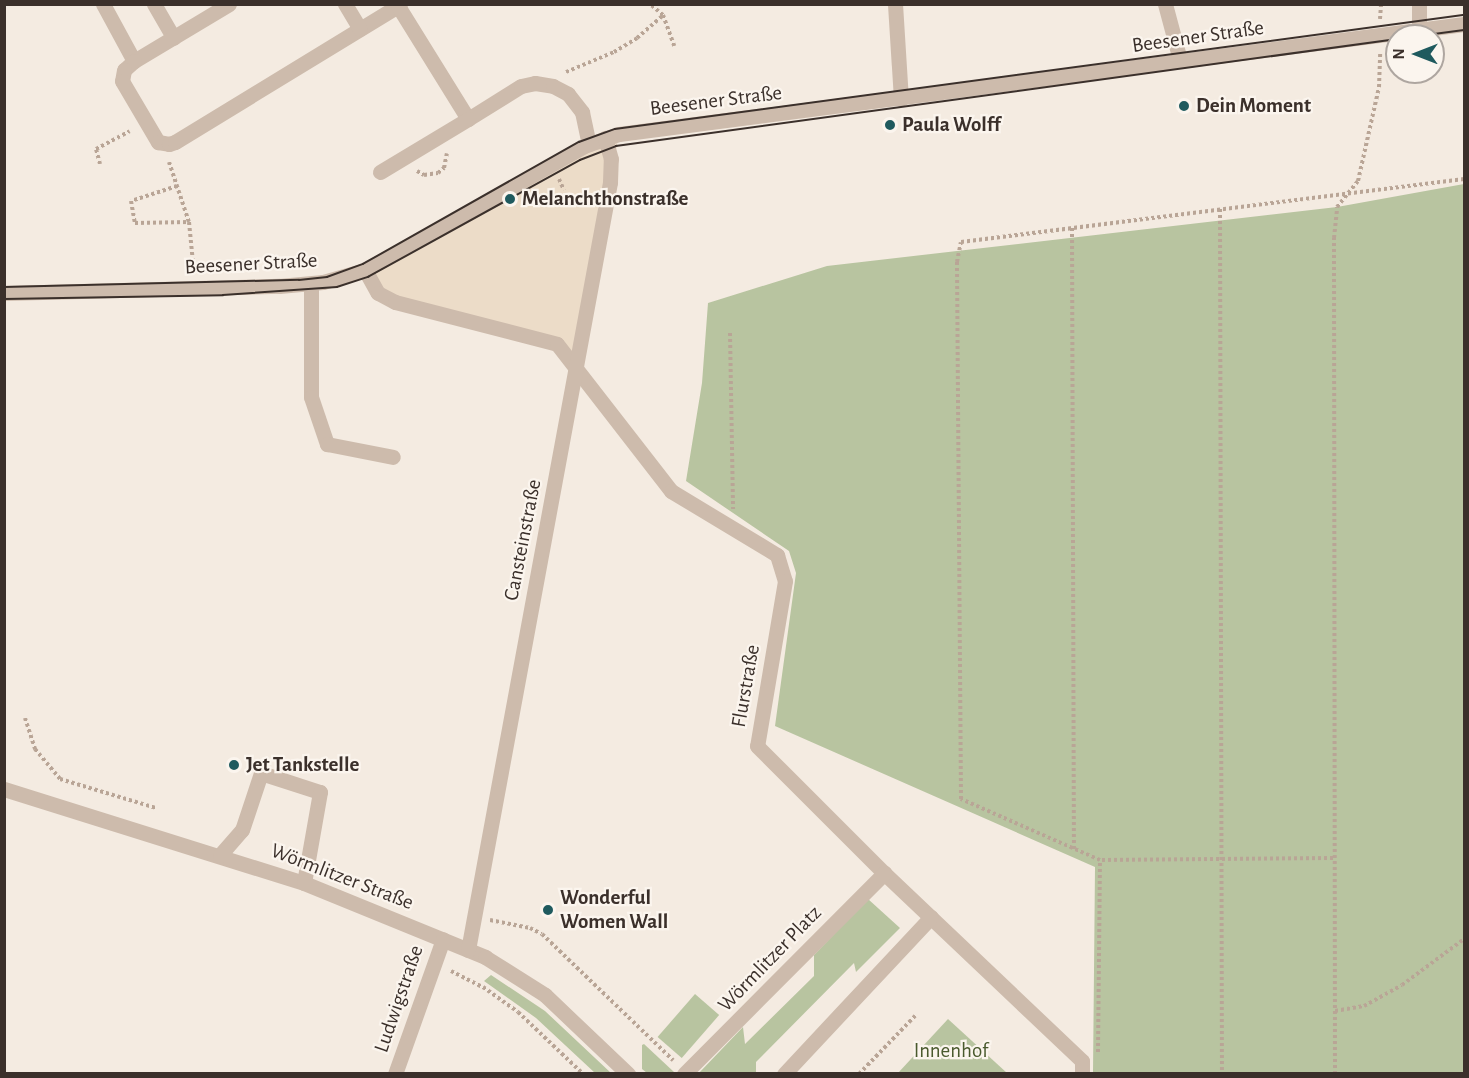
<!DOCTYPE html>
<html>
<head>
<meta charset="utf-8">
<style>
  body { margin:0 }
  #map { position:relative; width:1469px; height:1078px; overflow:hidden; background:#f4ebe1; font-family:"Alegreya Sans",sans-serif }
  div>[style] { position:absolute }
  .green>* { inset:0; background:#b8c4a0; transform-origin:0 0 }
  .plaza>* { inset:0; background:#ecdcc8 }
  .path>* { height:4px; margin-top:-2px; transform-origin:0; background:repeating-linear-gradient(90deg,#b9a596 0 3px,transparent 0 6px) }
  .minor>* { height:15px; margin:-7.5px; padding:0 7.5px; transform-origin:7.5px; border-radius:7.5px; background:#cdbbac }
  .tram>* { height:1.5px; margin:-0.75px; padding:0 0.75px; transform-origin:0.75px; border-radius:0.75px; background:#3b302b }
  .dots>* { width:16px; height:16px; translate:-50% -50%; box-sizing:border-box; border:3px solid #fbf5ee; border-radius:50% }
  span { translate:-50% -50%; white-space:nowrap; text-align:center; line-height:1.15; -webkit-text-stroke:4.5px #fbf5ee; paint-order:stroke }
  .street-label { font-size:21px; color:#3b302b }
  .poi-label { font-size:21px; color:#3b302b; font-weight:700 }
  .left { translate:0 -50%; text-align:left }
  .park-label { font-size:21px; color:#4a5a2e }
  .frame { position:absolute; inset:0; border:6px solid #3b302b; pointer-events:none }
  .north { position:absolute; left:1385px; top:24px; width:60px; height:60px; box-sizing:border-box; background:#fbf5ee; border:2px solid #aea6a0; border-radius:50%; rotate:270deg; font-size:16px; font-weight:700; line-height:24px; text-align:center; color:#3b302b }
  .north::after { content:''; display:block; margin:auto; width:21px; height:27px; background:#1f5a5e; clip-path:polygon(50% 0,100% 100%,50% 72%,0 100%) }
</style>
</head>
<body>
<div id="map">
  <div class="green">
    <i style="clip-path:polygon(1464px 184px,1464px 1073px,1093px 1073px,1095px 867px,775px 726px,796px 573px,789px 551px,686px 481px,702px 383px,708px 303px,827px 266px,1337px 207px)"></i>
    <i style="clip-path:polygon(868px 899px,900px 928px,856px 972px,854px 963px,756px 1062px,756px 1073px,698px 1074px,743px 1027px,745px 1044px,814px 976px,814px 955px)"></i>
    <i style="clip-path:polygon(491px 975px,545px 1011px,611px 1073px,595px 1073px,536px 1018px,484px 981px)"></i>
    <i style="left:695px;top:994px;width:32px;height:57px;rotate:41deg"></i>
    <i style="clip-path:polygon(948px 1019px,1007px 1073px,898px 1073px)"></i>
    <i style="clip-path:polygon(644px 1044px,674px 1072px,672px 1073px,647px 1073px,642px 1069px,642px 1045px)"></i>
  </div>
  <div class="plaza">
    <i style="clip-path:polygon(619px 134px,576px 371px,557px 344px,395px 302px,368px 277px)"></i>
  </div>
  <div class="path">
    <i style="left:663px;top:15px;width:33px;rotate:70deg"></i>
    <i style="left:1380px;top:19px;width:15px;rotate:-86deg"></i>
    <i style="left:566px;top:72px;width:52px;rotate:-22.6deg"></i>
    <i style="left:614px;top:52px;width:27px;rotate:-31deg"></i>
    <i style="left:637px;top:38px;width:35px;rotate:-41deg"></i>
    <i style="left:663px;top:15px;width:17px;rotate:-140deg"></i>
    <i style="left:169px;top:162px;width:63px;rotate:71.6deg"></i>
    <i style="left:189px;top:222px;width:41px;rotate:84.4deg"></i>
    <i style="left:100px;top:164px;width:16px;rotate:-105deg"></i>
    <i style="left:96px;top:149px;width:38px;rotate:-28deg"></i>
    <i style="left:417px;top:171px;width:8px;rotate:30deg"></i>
    <i style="left:424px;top:175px;width:14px;rotate:-8deg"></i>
    <i style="left:438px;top:173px;width:8px;rotate:-40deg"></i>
    <i style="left:444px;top:168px;width:15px;rotate:-79deg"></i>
    <i style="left:559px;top:179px;width:12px;rotate:66deg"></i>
    <i style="left:177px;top:186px;width:48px;rotate:161.9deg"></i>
    <i style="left:131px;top:201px;width:22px;rotate:80deg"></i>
    <i style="left:135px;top:223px;width:54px;rotate:-1.1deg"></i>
    <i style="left:1220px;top:209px;width:865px;rotate:89.87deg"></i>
    <i style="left:1072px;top:228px;width:621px;rotate:89.82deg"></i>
    <i style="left:730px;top:333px;width:176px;rotate:89deg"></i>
    <i style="left:25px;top:718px;width:33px;rotate:72deg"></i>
    <i style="left:35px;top:749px;width:39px;rotate:50deg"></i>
    <i style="left:60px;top:779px;width:100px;rotate:16.8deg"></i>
    <i style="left:1333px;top:858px;width:233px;rotate:179.5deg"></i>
    <i style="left:1100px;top:860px;width:152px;rotate:-156.3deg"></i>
    <i style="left:961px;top:799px;width:537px;rotate:-90.43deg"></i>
    <i style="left:957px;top:262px;width:20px;rotate:-79deg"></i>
    <i style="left:961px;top:242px;width:507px;rotate:-7.14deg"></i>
    <i style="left:490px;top:920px;width:41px;rotate:11.3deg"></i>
    <i style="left:530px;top:928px;width:13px;rotate:27deg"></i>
    <i style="left:542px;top:934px;width:182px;rotate:43.9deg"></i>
    <i style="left:451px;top:971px;width:36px;rotate:27deg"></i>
    <i style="left:483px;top:987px;width:43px;rotate:35.5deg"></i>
    <i style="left:518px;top:1012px;width:90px;rotate:43.6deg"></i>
    <i style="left:1335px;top:1011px;width:29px;rotate:-10deg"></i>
    <i style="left:1364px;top:1006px;width:43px;rotate:-28.9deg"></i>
    <i style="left:1402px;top:985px;width:77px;rotate:-36.6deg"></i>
    <i style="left:1098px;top:1052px;width:192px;rotate:-89.4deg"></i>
    <i style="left:859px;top:1074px;width:81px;rotate:-46deg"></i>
    <i style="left:1335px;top:1074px;width:836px;rotate:-90.07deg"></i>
    <i style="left:1334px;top:238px;width:31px;rotate:-84deg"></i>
    <i style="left:1337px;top:207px;width:33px;rotate:-51deg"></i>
    <i style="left:1358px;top:181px;width:96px;rotate:-77.4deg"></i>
    <i style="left:1379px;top:87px;width:34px;rotate:-88deg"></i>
  </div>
  <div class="minor">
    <i style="left:103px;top:4px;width:65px;rotate:61.5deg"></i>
    <i style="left:154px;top:4px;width:39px;rotate:60deg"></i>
    <i style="left:229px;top:4px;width:111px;rotate:149deg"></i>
    <i style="left:134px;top:61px;width:13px;rotate:138deg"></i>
    <i style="left:124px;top:70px;width:11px;rotate:100deg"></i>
    <i style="left:122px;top:81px;width:71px;rotate:59.5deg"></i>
    <i style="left:158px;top:142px;width:11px;rotate:10deg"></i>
    <i style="left:169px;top:144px;width:6px;rotate:-18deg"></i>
    <i style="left:175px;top:142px;width:261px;rotate:-31.4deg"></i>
    <i style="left:345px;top:4px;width:29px;rotate:59deg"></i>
    <i style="left:400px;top:4px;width:3px;rotate:135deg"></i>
    <i style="left:398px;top:6px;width:133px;rotate:58.2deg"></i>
    <i style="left:468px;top:119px;width:62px;rotate:-31.9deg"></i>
    <i style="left:521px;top:86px;width:14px;rotate:-12deg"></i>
    <i style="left:535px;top:83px;width:18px;rotate:9deg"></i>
    <i style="left:553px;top:86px;width:17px;rotate:28deg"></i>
    <i style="left:568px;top:94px;width:23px;rotate:52deg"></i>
    <i style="left:582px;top:112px;width:33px;rotate:78deg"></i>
    <i style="left:895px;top:4px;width:95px;rotate:86.4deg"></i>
    <i style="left:1165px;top:4px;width:58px;rotate:75deg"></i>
    <i style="left:1419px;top:4px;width:26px;rotate:90deg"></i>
    <i style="left:380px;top:172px;width:103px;rotate:-31.1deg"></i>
    <i style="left:365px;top:270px;width:26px;rotate:61deg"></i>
    <i style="left:378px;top:293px;width:19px;rotate:28deg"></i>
    <i style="left:395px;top:302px;width:167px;rotate:14.5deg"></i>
    <i style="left:557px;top:344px;width:186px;rotate:52.2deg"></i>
    <i style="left:671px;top:491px;width:124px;rotate:31.1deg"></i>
    <i style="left:777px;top:555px;width:27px;rotate:73deg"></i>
    <i style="left:785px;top:581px;width:167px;rotate:99.6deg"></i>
    <i style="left:757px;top:746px;width:180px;rotate:45deg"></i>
    <i style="left:884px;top:873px;width:273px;rotate:43.5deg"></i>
    <i style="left:1082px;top:1061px;width:13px;rotate:90deg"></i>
    <i style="left:311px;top:284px;width:113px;rotate:90deg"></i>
    <i style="left:311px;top:397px;width:50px;rotate:71.2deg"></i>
    <i style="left:327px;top:444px;width:67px;rotate:11.1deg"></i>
    <i style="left:4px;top:293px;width:275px;rotate:-1.5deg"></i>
    <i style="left:279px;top:286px;width:44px;rotate:-5.2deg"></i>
    <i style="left:323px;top:282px;width:44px;rotate:-15.9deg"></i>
    <i style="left:365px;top:270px;width:252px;rotate:-29.5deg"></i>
    <i style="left:584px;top:146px;width:37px;rotate:-19deg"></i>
    <i style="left:619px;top:134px;width:852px;rotate:-7.42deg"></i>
    <i style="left:4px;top:789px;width:314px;rotate:17.4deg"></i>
    <i style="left:304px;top:883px;width:196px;rotate:22.2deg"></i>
    <i style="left:485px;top:957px;width:71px;rotate:32.3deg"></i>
    <i style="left:545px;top:995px;width:115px;rotate:43.6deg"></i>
    <i style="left:220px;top:855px;width:33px;rotate:-49deg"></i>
    <i style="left:242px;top:830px;width:60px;rotate:-71.6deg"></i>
    <i style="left:261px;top:773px;width:62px;rotate:17.9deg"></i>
    <i style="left:320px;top:792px;width:92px;rotate:100deg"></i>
    <i style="left:468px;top:950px;width:781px;rotate:-79.52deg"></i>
    <i style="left:610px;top:182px;width:23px;rotate:-88deg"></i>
    <i style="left:611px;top:159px;width:22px;rotate:-106deg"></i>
    <i style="left:395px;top:1074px;width:143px;rotate:-70.4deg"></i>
    <i style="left:684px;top:1074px;width:284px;rotate:-45.1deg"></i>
    <i style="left:784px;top:1074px;width:215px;rotate:-46.9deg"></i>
  </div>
  <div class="tram">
    <i style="left:1419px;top:36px;width:45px;rotate:-7.6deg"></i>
    <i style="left:4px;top:287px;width:295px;rotate:-1.4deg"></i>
    <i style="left:299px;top:280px;width:28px;rotate:-6deg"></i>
    <i style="left:327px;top:277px;width:38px;rotate:-20deg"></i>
    <i style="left:363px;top:264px;width:248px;rotate:-29.5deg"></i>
    <i style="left:579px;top:142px;width:38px;rotate:-20deg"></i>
    <i style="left:615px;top:129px;width:857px;rotate:-7.65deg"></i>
    <i style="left:4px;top:299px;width:219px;rotate:-1deg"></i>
    <i style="left:223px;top:295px;width:114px;rotate:-4deg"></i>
    <i style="left:337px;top:287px;width:33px;rotate:-18deg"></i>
    <i style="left:368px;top:277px;width:242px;rotate:-28.9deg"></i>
    <i style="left:580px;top:160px;width:39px;rotate:-21deg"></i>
    <i style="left:616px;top:146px;width:788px;rotate:-7.8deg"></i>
  </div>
  <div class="dots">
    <i style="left:1184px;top:106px;background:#1f5a5e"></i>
    <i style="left:890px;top:125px;background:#1f5a5e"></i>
    <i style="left:510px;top:199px;background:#1f5a5e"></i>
    <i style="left:234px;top:765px;background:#1f5a5e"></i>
    <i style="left:548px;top:910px;background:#1f5a5e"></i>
  </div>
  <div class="street-label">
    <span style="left:1198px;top:37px;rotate:-8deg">Beesener Straße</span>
    <span style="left:716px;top:101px;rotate:-7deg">Beesener Straße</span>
    <span style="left:251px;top:264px;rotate:-3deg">Beesener Straße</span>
    <span style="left:523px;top:540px;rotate:-79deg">Cansteinstraße</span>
    <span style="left:746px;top:686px;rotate:-80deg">Flurstraße</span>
    <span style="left:342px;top:877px;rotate:21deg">Wörmlitzer Straße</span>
    <span style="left:770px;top:959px;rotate:-46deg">Wörmlitzer Platz</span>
    <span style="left:399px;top:999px;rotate:-71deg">Ludwigstraße</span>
  </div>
  <div class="poi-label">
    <span class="left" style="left:1196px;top:106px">Dein Moment</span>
    <span class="left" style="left:902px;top:125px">Paula Wolff</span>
    <span class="left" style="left:522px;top:199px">Melanchthonstraße</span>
    <span class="left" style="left:246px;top:765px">Jet Tankstelle</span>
    <span class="left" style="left:560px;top:910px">Wonderful<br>Women Wall</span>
  </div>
  <div class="park-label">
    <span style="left:951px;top:1051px">Innenhof</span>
  </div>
  <div class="frame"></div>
  <div class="north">N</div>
</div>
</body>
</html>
